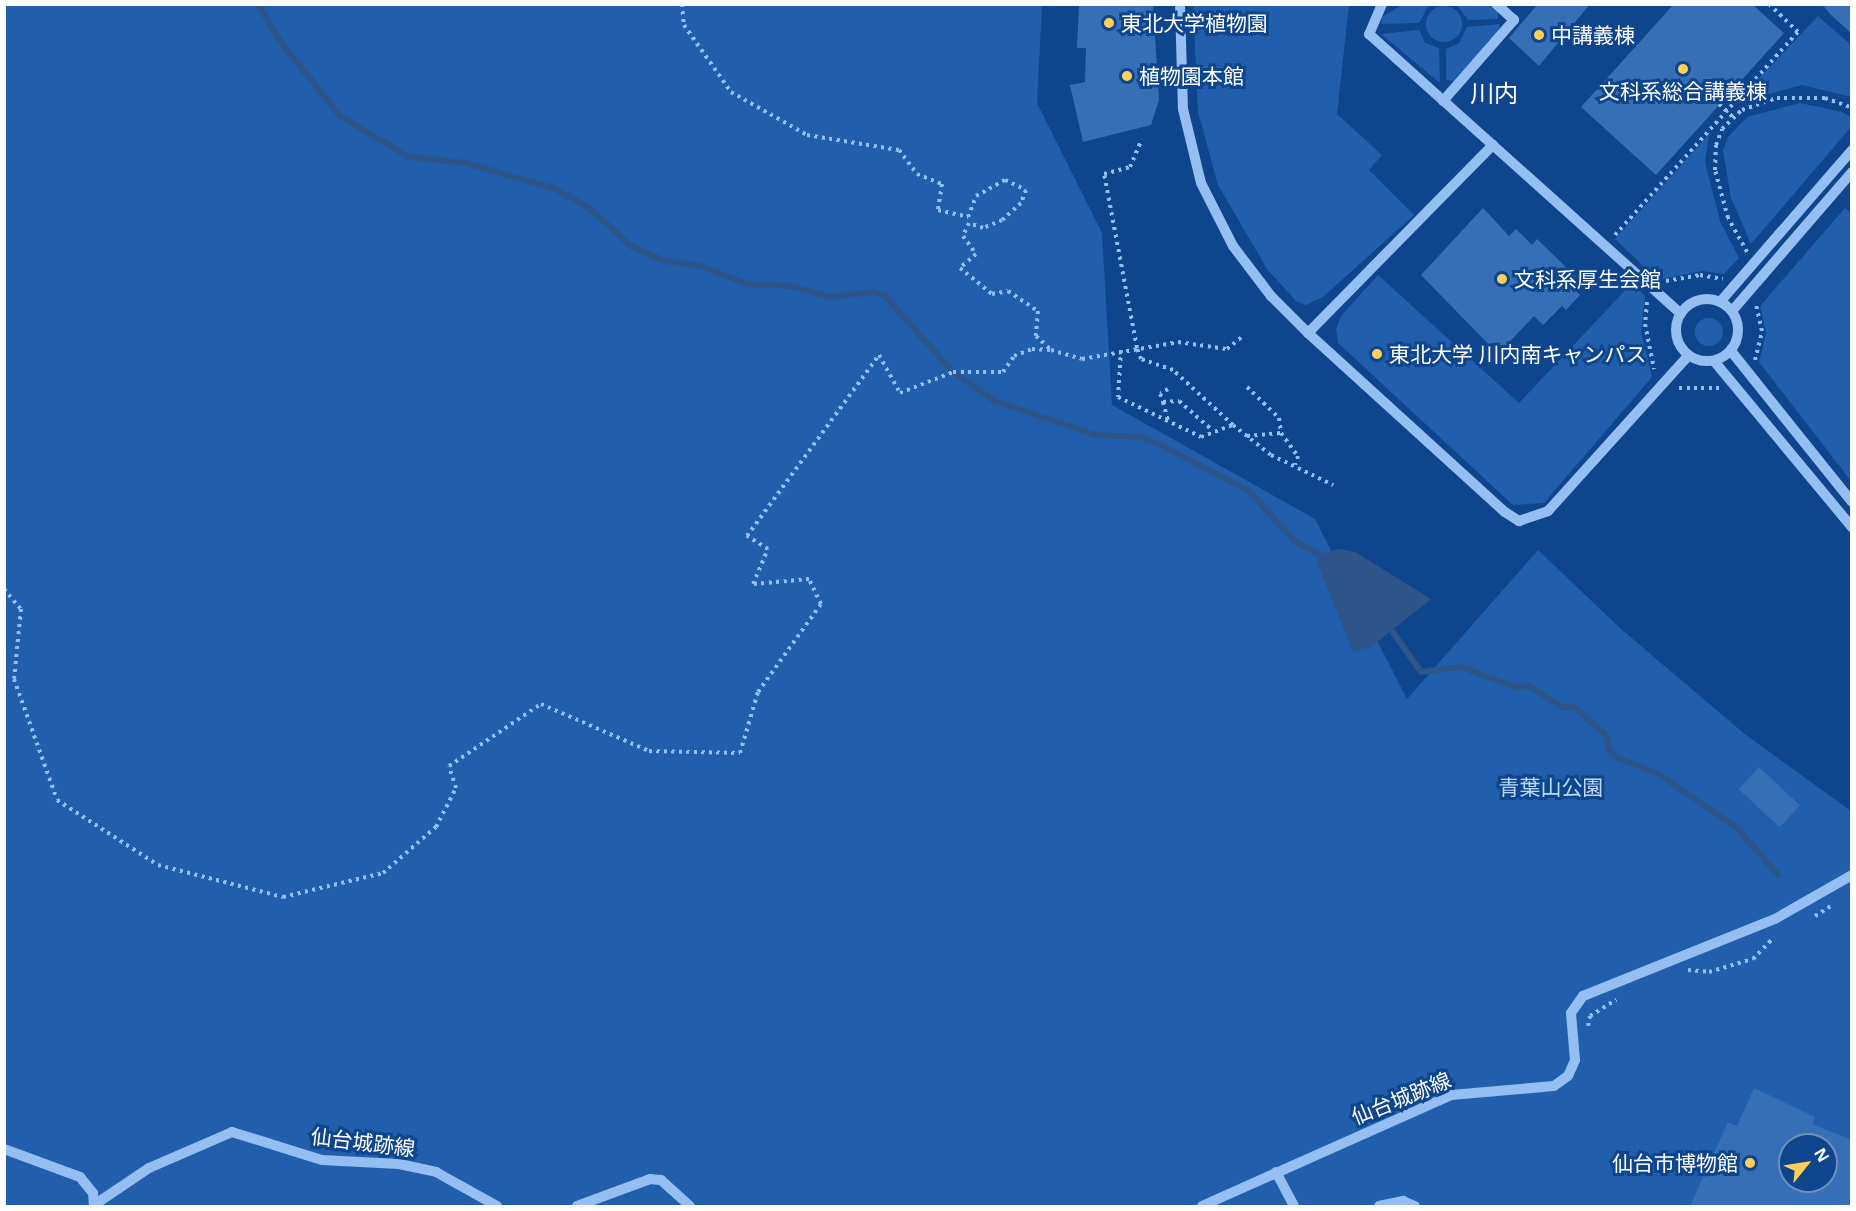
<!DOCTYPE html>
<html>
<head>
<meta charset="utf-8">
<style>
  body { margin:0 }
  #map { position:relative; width:1856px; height:1211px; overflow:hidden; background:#0f458c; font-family:"Open Sans","Noto Sans JP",sans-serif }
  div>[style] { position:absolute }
  .green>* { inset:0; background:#215eab }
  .round { border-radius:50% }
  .water>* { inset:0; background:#2d558a }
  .stream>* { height:6px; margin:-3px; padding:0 3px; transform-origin:3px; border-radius:3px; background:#2d558a }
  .building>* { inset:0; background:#376fb6; transform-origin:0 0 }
  .path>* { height:4px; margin-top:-2px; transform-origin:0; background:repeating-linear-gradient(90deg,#95bff2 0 3px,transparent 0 7.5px) }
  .minor>* { height:10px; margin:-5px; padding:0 5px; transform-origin:5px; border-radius:5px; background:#95bff2 }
  .minor>.ring { margin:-5px; padding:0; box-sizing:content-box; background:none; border:10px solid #95bff2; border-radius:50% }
  .dots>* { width:16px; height:16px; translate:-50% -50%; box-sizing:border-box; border:3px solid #0f458c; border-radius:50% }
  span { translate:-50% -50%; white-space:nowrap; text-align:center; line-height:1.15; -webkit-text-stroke:6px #0f458c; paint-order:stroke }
  .poi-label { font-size:21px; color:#fff }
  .left { translate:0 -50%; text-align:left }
  .right { translate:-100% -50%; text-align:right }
  .park-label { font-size:21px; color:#bcd9fd }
  .street-label { font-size:21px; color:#fff }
  .quarter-label { font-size:24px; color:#fff }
  .frame { position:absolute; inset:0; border:6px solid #fff; pointer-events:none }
  .north { position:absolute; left:1778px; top:1133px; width:60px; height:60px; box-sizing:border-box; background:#0f458c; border:2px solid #6f8fba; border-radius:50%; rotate:60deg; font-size:16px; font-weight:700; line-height:24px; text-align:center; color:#fff }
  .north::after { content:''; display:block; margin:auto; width:21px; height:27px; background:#ffd057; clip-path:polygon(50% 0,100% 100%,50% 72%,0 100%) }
</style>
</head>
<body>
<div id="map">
  <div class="green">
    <i style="clip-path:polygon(evenodd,5px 5px,1042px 5px,1037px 103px,1102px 233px,1112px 405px,1315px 519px,1407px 699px,1538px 550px,1621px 629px,1746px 735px,1851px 811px,1851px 1206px,5px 1206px,5px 5px,1790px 1145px,1826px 1145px,1826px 1181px,1790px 1181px,1790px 1145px)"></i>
    <i style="clip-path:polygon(1193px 5px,1349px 5px,1337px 114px,1382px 155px,1369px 170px,1414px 215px,1323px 297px,1306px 305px,1297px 302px,1267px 269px,1218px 185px,1198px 112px)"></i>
    <i style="clip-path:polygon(1402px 5px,1429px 5px,1419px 23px,1381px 24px,1382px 17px)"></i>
    <i style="clip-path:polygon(1457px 5px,1490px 5px,1498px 12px,1498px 19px,1468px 20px)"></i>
    <i class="round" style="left:1426px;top:6px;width:36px;height:36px"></i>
    <i style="clip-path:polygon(1818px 16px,1851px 45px,1851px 97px,1802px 85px,1736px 103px)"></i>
    <i style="clip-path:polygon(1499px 24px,1500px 31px,1453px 81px,1446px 80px,1446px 49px,1459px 43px,1467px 27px)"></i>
    <i style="clip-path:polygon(1419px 30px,1425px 43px,1439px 48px,1440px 83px,1381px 34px)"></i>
    <i style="clip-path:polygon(1800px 103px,1842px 112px,1851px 117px,1851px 127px,1751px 244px,1731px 198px,1723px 151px,1728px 137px,1747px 117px)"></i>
    <i style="clip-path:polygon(1709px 134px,1705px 162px,1709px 178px,1720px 221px,1739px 258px,1724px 274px,1702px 271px,1658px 280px,1615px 239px)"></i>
    <i style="clip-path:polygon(1845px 208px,1852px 214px,1851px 481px,1759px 362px,1766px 333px,1760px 306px)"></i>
    <i style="clip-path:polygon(1378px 275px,1519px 403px,1632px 283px,1645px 296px,1641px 331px,1652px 377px,1544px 503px,1513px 505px,1338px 343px,1336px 329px,1341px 316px)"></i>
    <i class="round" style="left:1695px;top:318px;width:28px;height:28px"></i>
  </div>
  <div class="water">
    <i style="clip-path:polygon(1338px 549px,1355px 552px,1431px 599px,1372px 646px,1353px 652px,1317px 562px,1321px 555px)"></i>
  </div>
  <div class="stream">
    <i style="left:258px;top:4px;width:42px;rotate:59.7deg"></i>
    <i style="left:279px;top:40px;width:97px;rotate:51.2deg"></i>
    <i style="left:340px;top:116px;width:80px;rotate:30.7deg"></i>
    <i style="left:409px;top:157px;width:57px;rotate:6deg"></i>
    <i style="left:466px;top:163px;width:91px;rotate:16deg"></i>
    <i style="left:553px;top:188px;width:38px;rotate:28deg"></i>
    <i style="left:587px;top:206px;width:61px;rotate:42.3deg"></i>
    <i style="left:632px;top:247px;width:36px;rotate:23deg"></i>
    <i style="left:665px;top:261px;width:36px;rotate:8deg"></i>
    <i style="left:701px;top:266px;width:49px;rotate:21.4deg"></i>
    <i style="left:747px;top:284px;width:44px;rotate:2.6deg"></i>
    <i style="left:791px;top:286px;width:41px;rotate:15.8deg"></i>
    <i style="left:830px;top:297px;width:43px;rotate:-6.6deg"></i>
    <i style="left:873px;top:292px;width:13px;rotate:18deg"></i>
    <i style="left:885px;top:296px;width:102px;rotate:48.2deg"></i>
    <i style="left:953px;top:372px;width:51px;rotate:34.6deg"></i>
    <i style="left:995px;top:401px;width:107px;rotate:18.6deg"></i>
    <i style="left:1096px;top:435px;width:44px;rotate:2.6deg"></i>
    <i style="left:1140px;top:437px;width:22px;rotate:21deg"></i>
    <i style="left:1161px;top:445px;width:99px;rotate:27.6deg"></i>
    <i style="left:1249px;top:491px;width:69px;rotate:48deg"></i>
    <i style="left:1295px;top:542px;width:29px;rotate:27deg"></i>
    <i style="left:1392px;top:631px;width:50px;rotate:54.7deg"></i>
    <i style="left:1421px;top:672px;width:40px;rotate:-7.1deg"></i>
    <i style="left:1461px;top:667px;width:58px;rotate:20.3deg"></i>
    <i style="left:1515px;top:687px;width:14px;rotate:-4deg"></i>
    <i style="left:1529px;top:686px;width:39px;rotate:32deg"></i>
    <i style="left:1562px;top:707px;width:12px"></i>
    <i style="left:1574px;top:707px;width:43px;rotate:41.2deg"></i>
    <i style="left:1606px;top:735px;width:16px;rotate:76deg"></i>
    <i style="left:1610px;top:751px;width:11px;rotate:41deg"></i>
    <i style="left:1618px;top:758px;width:44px;rotate:21.3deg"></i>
    <i style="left:1659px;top:774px;width:96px;rotate:34.8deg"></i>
    <i style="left:1738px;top:829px;width:61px;rotate:49deg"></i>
  </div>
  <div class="building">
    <i style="clip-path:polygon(1079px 4px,1153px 4px,1159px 100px,1151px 125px,1083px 142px,1070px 85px,1085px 82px,1086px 48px,1077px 48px)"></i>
    <i style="clip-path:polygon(1538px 4px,1590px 4px,1539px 66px,1509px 38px)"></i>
    <i style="clip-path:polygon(1674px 4px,1752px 4px,1784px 33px,1656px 175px,1581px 107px)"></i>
    <i style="clip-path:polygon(1822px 4px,1851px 4px,1851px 33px,1831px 15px)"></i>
    <i style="clip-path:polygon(1483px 208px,1509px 236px,1516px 229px,1532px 245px,1537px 239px,1582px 283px,1575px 290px,1580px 295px,1566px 310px,1562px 306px,1543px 325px,1534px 316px,1498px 354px,1421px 275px)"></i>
    <i style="left:1759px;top:767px;width:56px;height:30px;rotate:43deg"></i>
    <i style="clip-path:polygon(evenodd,1754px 1088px,1815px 1117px,1813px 1124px,1851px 1140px,1851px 1206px,1690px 1206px,1728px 1122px,1737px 1126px,1754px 1088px,1790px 1145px,1826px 1145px,1826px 1181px,1790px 1181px,1790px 1145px)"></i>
  </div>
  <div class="path">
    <i style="left:682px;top:4px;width:21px;rotate:85deg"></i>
    <i style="left:684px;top:25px;width:82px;rotate:55deg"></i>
    <i style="left:731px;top:92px;width:87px;rotate:29.5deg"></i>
    <i style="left:807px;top:135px;width:93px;rotate:9.3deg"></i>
    <i style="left:899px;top:150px;width:30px;rotate:53deg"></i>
    <i style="left:917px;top:174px;width:27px;rotate:22deg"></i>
    <i style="left:942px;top:184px;width:26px;rotate:99deg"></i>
    <i style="left:938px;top:210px;width:31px;rotate:13deg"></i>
    <i style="left:968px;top:217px;width:22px;rotate:-69deg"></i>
    <i style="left:976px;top:196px;width:33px;rotate:-29deg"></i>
    <i style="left:1005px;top:180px;width:23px;rotate:25deg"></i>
    <i style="left:1026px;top:190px;width:14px;rotate:111deg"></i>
    <i style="left:1021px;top:203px;width:25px;rotate:138deg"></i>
    <i style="left:1002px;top:220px;width:21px;rotate:157deg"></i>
    <i style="left:983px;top:228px;width:15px;rotate:-160deg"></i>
    <i style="left:969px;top:223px;width:14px;rotate:115deg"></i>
    <i style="left:963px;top:236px;width:22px;rotate:54deg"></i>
    <i style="left:976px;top:254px;width:21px;rotate:139deg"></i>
    <i style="left:960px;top:268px;width:41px;rotate:39.1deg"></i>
    <i style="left:992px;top:294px;width:16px;rotate:-11deg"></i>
    <i style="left:1008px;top:291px;width:36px;rotate:34deg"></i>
    <i style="left:1038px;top:311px;width:25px;rotate:95deg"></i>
    <i style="left:1036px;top:336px;width:21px;rotate:43deg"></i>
    <i style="left:1051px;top:350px;width:32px;rotate:16deg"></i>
    <i style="left:1082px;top:359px;width:97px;rotate:-10deg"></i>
    <i style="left:1178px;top:342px;width:49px;rotate:8.1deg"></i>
    <i style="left:1227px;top:349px;width:19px;rotate:-39deg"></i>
    <i style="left:1719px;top:104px;width:19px;rotate:43deg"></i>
    <i style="left:1615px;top:235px;width:273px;rotate:-48deg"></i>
    <i style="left:1798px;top:32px;width:40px;rotate:-136deg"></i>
    <i style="left:1747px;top:252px;width:39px;rotate:-119deg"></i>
    <i style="left:1728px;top:218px;width:50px;rotate:-105.2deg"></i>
    <i style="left:1715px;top:170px;width:25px;rotate:-88deg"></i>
    <i style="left:1716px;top:145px;width:17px;rotate:-69deg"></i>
    <i style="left:1722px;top:129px;width:28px;rotate:-44deg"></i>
    <i style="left:1742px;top:110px;width:37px;rotate:-19deg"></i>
    <i style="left:1777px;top:98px;width:48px"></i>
    <i style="left:1825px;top:98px;width:29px;rotate:20deg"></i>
    <i style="left:1666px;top:281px;width:35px;rotate:-10deg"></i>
    <i style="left:1700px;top:275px;width:23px;rotate:10deg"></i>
    <i style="left:1647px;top:302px;width:22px;rotate:95deg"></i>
    <i style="left:1645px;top:324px;width:46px;rotate:78.7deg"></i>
    <i style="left:1121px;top:350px;width:47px;rotate:93.7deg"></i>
    <i style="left:1118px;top:397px;width:92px;rotate:25.7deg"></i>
    <i style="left:1201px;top:437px;width:34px;rotate:-21deg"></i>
    <i style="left:1233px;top:425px;width:81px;rotate:-137.5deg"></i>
    <i style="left:1173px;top:370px;width:34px;rotate:-161deg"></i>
    <i style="left:1141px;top:359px;width:12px;rotate:-110deg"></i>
    <i style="left:1137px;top:348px;width:177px;rotate:-100.7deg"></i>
    <i style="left:1104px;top:174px;width:27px;rotate:-15deg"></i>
    <i style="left:1130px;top:167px;width:30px;rotate:-67deg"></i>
    <i style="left:1755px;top:360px;width:30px;rotate:-76deg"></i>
    <i style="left:1762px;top:331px;width:26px;rotate:-103deg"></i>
    <i style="left:1247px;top:387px;width:45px;rotate:44.1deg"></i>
    <i style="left:1279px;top:418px;width:15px;rotate:82deg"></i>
    <i style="left:1679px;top:388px;width:40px"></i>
    <i style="left:1168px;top:389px;width:9px;rotate:148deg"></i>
    <i style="left:1160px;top:394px;width:9px;rotate:69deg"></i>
    <i style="left:1163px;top:402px;width:16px;rotate:-4deg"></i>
    <i style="left:1179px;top:401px;width:44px;rotate:41.3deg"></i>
    <i style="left:1163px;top:402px;width:20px;rotate:75deg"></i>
    <i style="left:1233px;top:425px;width:48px;rotate:38.3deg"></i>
    <i style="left:1271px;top:455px;width:69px;rotate:25.8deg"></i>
    <i style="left:1247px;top:436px;width:34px;rotate:-5deg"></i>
    <i style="left:1281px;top:433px;width:29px;rotate:54deg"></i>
    <i style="left:1298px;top:456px;width:9px;rotate:108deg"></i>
    <i style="left:4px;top:589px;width:26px;rotate:50deg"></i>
    <i style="left:21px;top:609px;width:70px;rotate:95.7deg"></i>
    <i style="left:14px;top:679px;width:128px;rotate:70.4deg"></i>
    <i style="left:57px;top:800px;width:120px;rotate:32.8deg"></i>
    <i style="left:158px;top:865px;width:129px;rotate:14.4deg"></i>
    <i style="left:283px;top:897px;width:103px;rotate:-13.5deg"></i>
    <i style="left:383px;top:873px;width:70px;rotate:-41deg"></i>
    <i style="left:436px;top:827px;width:44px;rotate:-62.9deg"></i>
    <i style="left:456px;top:788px;width:23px;rotate:-108deg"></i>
    <i style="left:449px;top:766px;width:111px;rotate:-34deg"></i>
    <i style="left:541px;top:704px;width:118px;rotate:23.5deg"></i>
    <i style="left:649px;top:751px;width:91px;rotate:1.3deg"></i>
    <i style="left:740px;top:753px;width:64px;rotate:-73.6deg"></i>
    <i style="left:758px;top:692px;width:108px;rotate:-54.4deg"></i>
    <i style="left:821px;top:604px;width:28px;rotate:-116deg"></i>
    <i style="left:809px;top:579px;width:56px;rotate:174.9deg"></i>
    <i style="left:753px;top:584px;width:38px;rotate:-67deg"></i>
    <i style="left:768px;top:549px;width:25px;rotate:-148deg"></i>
    <i style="left:747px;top:536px;width:224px;rotate:-53.9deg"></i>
    <i style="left:879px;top:355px;width:43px;rotate:61.1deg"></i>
    <i style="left:900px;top:393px;width:57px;rotate:-21.6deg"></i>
    <i style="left:953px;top:372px;width:50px"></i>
    <i style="left:1003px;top:372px;width:19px;rotate:-55deg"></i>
    <i style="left:1014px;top:356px;width:19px;rotate:-21deg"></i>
    <i style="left:1032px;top:349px;width:19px;rotate:3deg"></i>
    <i style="left:1815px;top:916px;width:22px;rotate:-32deg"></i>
    <i style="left:1688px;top:970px;width:21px;rotate:5deg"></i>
    <i style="left:1709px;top:972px;width:46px;rotate:-16.5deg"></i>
    <i style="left:1753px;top:959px;width:30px;rotate:-46deg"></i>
    <i style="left:1588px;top:1026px;width:10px;rotate:-79deg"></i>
    <i style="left:1590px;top:1016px;width:31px;rotate:-32deg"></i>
  </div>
  <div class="minor">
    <i style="left:1180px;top:4px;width:105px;rotate:88.4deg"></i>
    <i style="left:1183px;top:109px;width:76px;rotate:76.3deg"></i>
    <i style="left:1201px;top:183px;width:71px;rotate:63.1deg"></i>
    <i style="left:1233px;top:246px;width:63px;rotate:52.8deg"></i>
    <i style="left:1271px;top:296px;width:52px;rotate:45deg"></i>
    <i style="left:1308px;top:333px;width:266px;rotate:42.3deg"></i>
    <i style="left:1505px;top:512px;width:17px;rotate:33deg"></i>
    <i style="left:1519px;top:521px;width:31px;rotate:-19deg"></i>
    <i style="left:1548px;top:511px;width:209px;rotate:-47.9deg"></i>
    <i style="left:1382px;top:4px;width:33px;rotate:113deg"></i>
    <i style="left:1369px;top:34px;width:419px;rotate:41.9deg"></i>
    <i style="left:1443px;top:101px;width:108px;rotate:-48.8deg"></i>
    <i style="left:1514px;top:20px;width:24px;rotate:-138deg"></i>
    <i class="ring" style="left:1676px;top:299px;width:52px;height:52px"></i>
    <i style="left:1720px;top:302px;width:201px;rotate:-49deg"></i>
    <i style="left:1732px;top:311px;width:184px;rotate:-49.2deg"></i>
    <i style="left:1308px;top:333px;width:264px;rotate:-45.5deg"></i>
    <i style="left:1731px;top:351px;width:193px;rotate:51.3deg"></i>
    <i style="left:1714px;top:361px;width:216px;rotate:50.3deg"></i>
    <i style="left:4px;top:1149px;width:81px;rotate:20.2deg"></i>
    <i style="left:80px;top:1177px;width:21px;rotate:51deg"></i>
    <i style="left:93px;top:1193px;width:13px;rotate:86deg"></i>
    <i style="left:1276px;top:1172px;width:38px;rotate:62deg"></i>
    <i style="left:94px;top:1205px;width:66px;rotate:-33.9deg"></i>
    <i style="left:149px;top:1168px;width:90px;rotate:-23.4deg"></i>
    <i style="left:232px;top:1132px;width:94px;rotate:17.3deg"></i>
    <i style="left:322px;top:1160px;width:77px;rotate:3deg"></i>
    <i style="left:399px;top:1164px;width:38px;rotate:12deg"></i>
    <i style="left:436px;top:1172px;width:70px;rotate:29.1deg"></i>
    <i style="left:577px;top:1206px;width:78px;rotate:-20.3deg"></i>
    <i style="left:650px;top:1179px;width:11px;rotate:5deg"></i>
    <i style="left:661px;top:1180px;width:39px;rotate:42deg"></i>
    <i style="left:1202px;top:1206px;width:273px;rotate:-24deg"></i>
    <i style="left:1451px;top:1095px;width:103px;rotate:-5deg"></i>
    <i style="left:1554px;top:1086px;width:17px;rotate:-36deg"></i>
    <i style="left:1568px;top:1076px;width:17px;rotate:-66deg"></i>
    <i style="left:1575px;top:1060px;width:47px;rotate:-94.9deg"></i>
    <i style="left:1571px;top:1013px;width:21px;rotate:-55deg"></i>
    <i style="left:1583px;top:996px;width:207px;rotate:-21.9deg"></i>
    <i style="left:1775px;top:919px;width:89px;rotate:-29.7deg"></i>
    <i style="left:1379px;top:1206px;width:25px;rotate:-12deg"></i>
    <i style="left:1403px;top:1201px;width:13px;rotate:23deg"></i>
  </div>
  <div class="dots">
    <i style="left:1109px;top:23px;background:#ffd057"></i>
    <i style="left:1539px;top:35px;background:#ffd057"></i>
    <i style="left:1683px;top:69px;background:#ffd057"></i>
    <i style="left:1127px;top:76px;background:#ffd057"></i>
    <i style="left:1502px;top:279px;background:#ffd057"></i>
    <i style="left:1377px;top:354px;background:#ffd057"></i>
    <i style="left:1750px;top:1163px;background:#ffd057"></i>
  </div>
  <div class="poi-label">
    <span class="left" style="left:1121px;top:23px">東北大学植物園</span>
    <span class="left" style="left:1551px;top:35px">中講義棟</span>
    <span class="left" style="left:1139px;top:76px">植物園本館</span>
    <span style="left:1683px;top:91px">文科系総合講義棟</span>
    <span class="left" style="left:1514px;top:279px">文科系厚生会館</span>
    <span class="left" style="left:1389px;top:354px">東北大学 川内南キャンパス</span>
    <span class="right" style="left:1738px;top:1163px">仙台市博物館</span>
  </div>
  <div class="park-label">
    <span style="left:1551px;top:787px">青葉山公園</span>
  </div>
  <div class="street-label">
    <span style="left:1401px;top:1098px;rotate:-22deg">仙台城跡線</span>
    <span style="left:363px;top:1142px;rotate:7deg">仙台城跡線</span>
  </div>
  <div class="quarter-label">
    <span style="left:1494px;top:93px">川内</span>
  </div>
  <div class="frame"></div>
  <div class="north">N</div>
</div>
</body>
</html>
